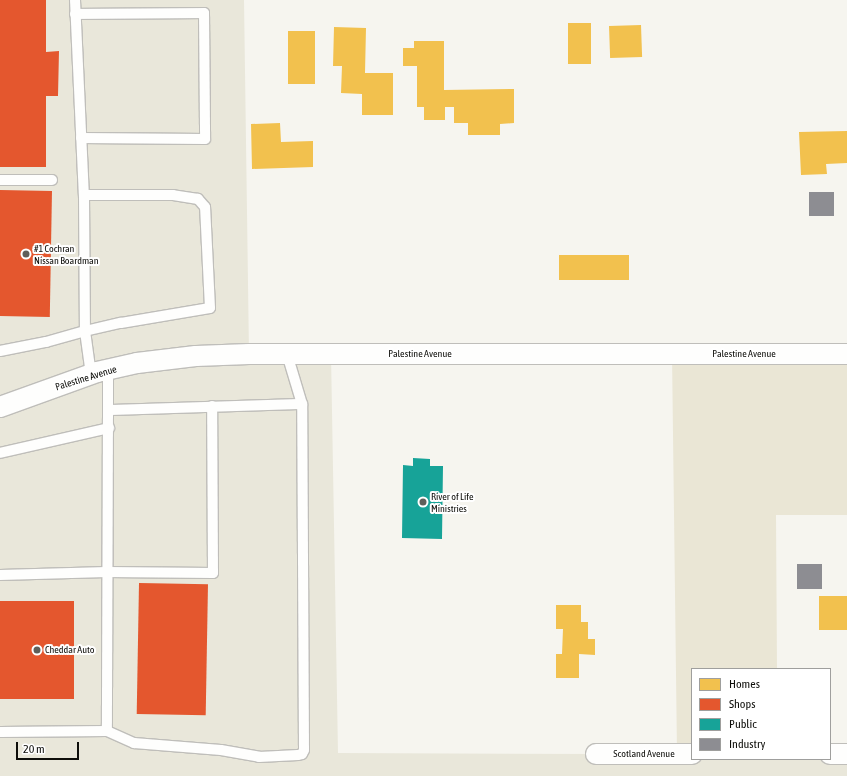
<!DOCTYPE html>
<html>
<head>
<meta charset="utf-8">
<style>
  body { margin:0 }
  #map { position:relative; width:847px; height:776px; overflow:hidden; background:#f6f5ef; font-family:"Asap Condensed",sans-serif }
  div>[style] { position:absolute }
  .built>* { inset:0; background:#e9e7da }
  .green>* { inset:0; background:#eae6d5 }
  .homes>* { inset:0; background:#f2c14e; transform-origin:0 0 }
  .shops>* { inset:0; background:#e4572e; transform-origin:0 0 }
  .public>* { inset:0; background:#17a398 }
  .industry>* { inset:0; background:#8d8d92; transform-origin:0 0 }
  .roads { filter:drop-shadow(1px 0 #bfbeba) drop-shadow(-1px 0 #bfbeba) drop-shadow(0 1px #bfbeba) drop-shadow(0 -1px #bfbeba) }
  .service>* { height:10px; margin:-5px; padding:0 5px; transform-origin:5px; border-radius:5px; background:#fefefd }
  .minor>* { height:20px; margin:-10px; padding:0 10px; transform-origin:10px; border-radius:10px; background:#fefefd }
  .dots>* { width:11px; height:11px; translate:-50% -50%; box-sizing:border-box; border:2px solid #fff; border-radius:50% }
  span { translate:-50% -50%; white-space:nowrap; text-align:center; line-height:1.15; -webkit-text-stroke:4px #fff; paint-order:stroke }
  .poi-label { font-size:10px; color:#0e0e0a }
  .left { translate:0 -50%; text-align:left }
  .street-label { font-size:10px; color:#0e0e0a }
  .legend { position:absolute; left:691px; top:668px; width:140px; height:92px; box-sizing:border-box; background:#fff; border:1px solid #9f9f9d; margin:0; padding:5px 7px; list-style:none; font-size:12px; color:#0e0e0a }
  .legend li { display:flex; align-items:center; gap:8px; height:20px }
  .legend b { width:20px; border:1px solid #9f9f9d }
  .scale { position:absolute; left:16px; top:742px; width:63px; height:18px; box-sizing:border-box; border:2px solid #0e0e0a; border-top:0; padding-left:5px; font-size:12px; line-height:14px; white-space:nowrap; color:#0e0e0a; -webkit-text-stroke:3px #fff; paint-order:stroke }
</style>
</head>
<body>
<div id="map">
  <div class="built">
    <i style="clip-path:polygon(0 0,244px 0,249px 353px,331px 354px,338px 753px,596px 754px,692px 759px,830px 759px,847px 754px,847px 776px,0 776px)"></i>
  </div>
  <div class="green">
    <i style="clip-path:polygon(672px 354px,847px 354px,847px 515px,776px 515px,777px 669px,692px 669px,692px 754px,677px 754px)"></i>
  </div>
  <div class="homes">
    <i style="left:568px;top:23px;width:23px;height:41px"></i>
    <i style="left:641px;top:25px;width:32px;height:32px;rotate:88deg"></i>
    <i style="clip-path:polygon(334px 27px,366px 28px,365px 73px,393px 73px,393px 115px,362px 115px,362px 94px,341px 93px,342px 66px,333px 66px)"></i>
    <i style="left:288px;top:31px;width:27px;height:53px"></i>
    <i style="clip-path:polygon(414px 41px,444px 41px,444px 90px,514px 89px,514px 123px,500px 124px,500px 135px,468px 135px,468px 123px,454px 123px,454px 107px,445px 107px,445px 120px,424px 120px,424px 107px,417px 107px,417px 66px,403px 66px,403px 48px,414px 48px)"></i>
    <i style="clip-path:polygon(280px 123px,281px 142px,313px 141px,313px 167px,252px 169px,251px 124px)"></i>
    <i style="clip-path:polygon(847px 131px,847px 163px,826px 164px,827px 174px,801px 175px,799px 132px)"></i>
    <i style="left:559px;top:255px;width:70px;height:25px"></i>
    <i style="left:847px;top:596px;width:34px;height:28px;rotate:90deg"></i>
    <i style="clip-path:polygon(556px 605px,581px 605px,581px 622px,588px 622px,588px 639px,595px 639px,595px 655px,579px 654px,579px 678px,556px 678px,556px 654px,562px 654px,563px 629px,556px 629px)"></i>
  </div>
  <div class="shops">
    <i style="clip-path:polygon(0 0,46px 0,46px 52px,59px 51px,58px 96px,46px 96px,46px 167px,0 167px)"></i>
    <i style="left:0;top:190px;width:52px;height:126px;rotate:1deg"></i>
    <i style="left:139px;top:583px;width:69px;height:131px;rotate:1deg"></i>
    <i style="left:0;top:601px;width:74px;height:98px"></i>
  </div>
  <div class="public">
    <i style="clip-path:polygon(413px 458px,430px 459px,430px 466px,443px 466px,442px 539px,402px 538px,403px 465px,413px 466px)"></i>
  </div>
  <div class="industry">
    <i style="left:834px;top:192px;width:24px;height:25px;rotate:90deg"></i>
    <i style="left:797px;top:564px;width:25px;height:25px"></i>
  </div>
  <div class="roads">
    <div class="service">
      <i style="left:75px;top:0;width:195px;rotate:87.4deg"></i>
      <i style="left:75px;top:14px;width:129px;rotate:-0.4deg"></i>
      <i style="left:204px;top:13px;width:126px;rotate:89.5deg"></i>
      <i style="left:205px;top:139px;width:124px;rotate:-179.5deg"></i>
      <i style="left:0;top:180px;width:52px"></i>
      <i style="left:0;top:351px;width:47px;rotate:-11.1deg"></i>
      <i style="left:46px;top:342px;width:41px;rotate:-15.8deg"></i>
      <i style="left:85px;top:331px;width:37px;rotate:-13deg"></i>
      <i style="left:121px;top:323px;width:90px;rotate:-9.6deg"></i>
      <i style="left:210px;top:308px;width:101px;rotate:-92.8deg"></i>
      <i style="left:205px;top:207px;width:11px;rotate:-131deg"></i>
      <i style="left:198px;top:199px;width:25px;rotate:-171deg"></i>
      <i style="left:173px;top:195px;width:89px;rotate:180deg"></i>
      <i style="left:84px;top:195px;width:136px;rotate:89.6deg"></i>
      <i style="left:85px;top:331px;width:44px;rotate:82.2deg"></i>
      <i style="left:287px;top:354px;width:52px;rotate:73.3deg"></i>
      <i style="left:108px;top:370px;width:40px;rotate:90deg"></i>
      <i style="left:0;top:453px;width:112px;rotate:-12.9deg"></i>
      <i style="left:0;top:575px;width:107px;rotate:-1.6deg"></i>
      <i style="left:107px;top:572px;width:106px;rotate:0.5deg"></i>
      <i style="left:213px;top:573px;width:167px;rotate:-90.3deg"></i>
      <i style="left:0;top:732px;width:107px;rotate:-0.5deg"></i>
      <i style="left:107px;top:731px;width:30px;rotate:24deg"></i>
      <i style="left:134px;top:743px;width:87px;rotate:4.6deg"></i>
      <i style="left:221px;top:750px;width:39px;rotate:10deg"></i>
      <i style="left:259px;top:757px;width:39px;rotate:-3deg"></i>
      <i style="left:298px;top:755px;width:4px;rotate:-14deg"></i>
      <i style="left:302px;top:754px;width:4px;rotate:-63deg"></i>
      <i style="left:304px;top:750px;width:346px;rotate:-90.3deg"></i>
      <i style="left:302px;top:404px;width:194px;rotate:178.2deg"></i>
      <i style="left:108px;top:410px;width:321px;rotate:90.2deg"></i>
    </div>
    <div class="minor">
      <i style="left:0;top:407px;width:103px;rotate:-19.8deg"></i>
      <i style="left:97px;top:372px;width:41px;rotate:-12.7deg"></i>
      <i style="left:137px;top:363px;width:59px;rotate:-6.8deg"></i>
      <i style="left:196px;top:356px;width:53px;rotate:-2.2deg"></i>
      <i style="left:249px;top:354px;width:598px"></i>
      <i style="left:596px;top:754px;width:96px"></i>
      <i style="left:830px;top:754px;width:17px"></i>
    </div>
  </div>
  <div class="dots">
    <i style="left:26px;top:254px;background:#5f5f5a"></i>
    <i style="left:423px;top:502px;background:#5f5f5a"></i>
    <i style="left:37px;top:650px;background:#5f5f5a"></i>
  </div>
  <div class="poi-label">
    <span class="left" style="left:34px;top:254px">#1 Cochran<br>Nissan Boardman</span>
    <span class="left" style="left:431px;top:502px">River of Life<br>Ministries</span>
    <span class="left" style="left:45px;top:650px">Cheddar Auto</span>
  </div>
  <div class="street-label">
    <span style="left:420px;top:354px">Palestine Avenue</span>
    <span style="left:744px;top:354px">Palestine Avenue</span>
    <span style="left:86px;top:378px;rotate:-17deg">Palestine Avenue</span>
    <span style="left:644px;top:754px">Scotland Avenue</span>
  </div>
  <ul class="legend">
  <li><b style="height:11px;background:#f2c14e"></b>Homes</li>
  <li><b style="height:11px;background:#e4572e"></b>Shops</li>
  <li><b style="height:11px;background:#17a398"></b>Public</li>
  <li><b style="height:11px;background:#8d8d92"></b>Industry</li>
  </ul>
  <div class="scale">20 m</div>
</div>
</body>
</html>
